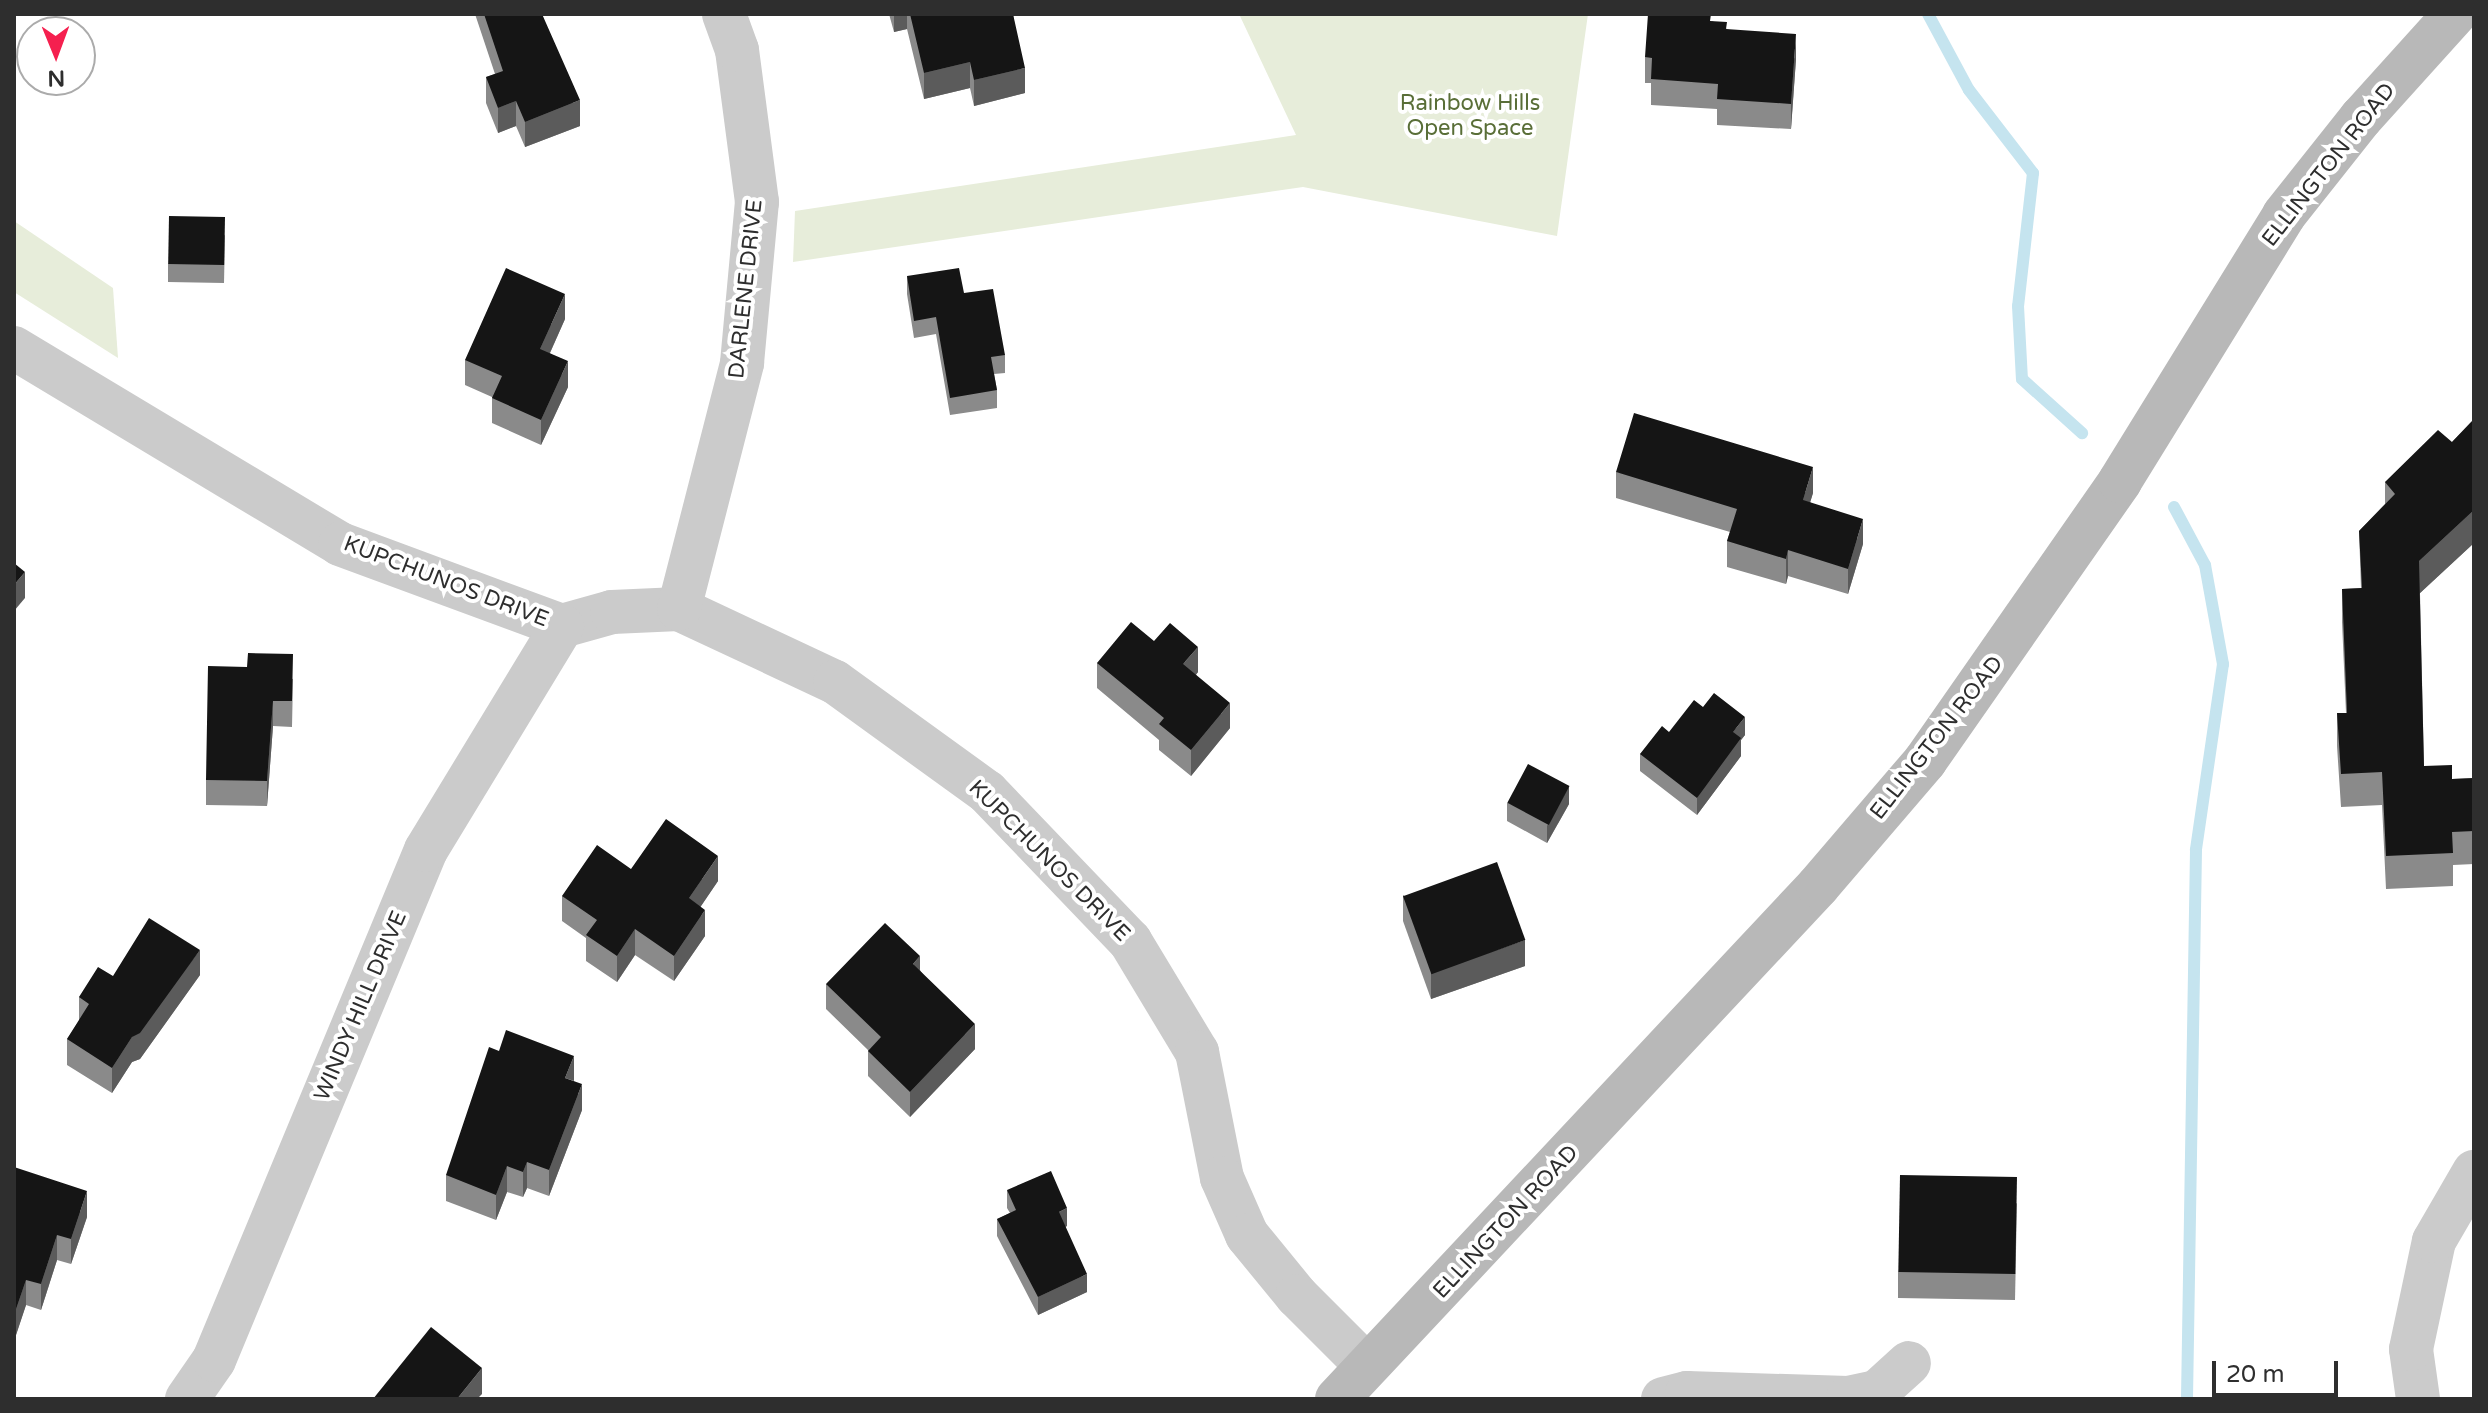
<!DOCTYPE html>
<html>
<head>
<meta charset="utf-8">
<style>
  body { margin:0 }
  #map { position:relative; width:2488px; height:1413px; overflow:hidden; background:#fff; font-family:"Varela Round",sans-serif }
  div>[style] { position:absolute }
  .green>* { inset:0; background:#e7edda }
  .stream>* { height:12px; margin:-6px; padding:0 6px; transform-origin:6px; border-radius:6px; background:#c5e4ef }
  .street>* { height:44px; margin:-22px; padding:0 22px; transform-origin:22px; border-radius:22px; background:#cbcbcb }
  .secondary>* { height:44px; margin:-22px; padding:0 22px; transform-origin:22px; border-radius:22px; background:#b8b8b8 }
  .wall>* { inset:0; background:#8a8a8a }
  .shaded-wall>* { inset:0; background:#5b5b5b }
  .building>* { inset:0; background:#151515; transform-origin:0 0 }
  span { translate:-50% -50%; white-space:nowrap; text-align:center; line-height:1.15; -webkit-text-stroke:8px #fff; paint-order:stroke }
  .park-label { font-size:22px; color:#596e37 }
  .street-label { font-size:22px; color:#2e2e2e }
  .frame { position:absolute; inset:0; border:16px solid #2e2e2e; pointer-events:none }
  .north { position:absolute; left:16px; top:16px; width:80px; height:80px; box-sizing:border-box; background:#fff; border:2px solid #ababab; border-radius:50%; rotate:179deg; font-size:22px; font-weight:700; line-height:32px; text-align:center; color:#2e2e2e }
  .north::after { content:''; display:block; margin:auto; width:28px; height:36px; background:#f5204f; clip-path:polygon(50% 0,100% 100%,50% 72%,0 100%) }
  .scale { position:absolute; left:2212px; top:1361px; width:126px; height:36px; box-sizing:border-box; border:4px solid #2e2e2e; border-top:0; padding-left:10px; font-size:24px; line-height:28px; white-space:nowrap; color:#2e2e2e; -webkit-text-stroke:6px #fff; paint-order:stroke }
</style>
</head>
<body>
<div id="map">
  <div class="green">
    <i style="clip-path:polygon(1239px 14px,1588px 14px,1557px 236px,1303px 187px,793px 262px,795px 211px,1296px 135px)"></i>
    <i style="clip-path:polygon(14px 221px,113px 288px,118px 358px,14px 292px)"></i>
  </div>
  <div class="stream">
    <i style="left:1928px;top:14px;width:86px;rotate:61.7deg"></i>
    <i style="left:1969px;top:90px;width:105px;rotate:52.4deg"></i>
    <i style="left:2033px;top:173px;width:134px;rotate:96.4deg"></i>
    <i style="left:2018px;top:306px;width:73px;rotate:86.9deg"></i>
    <i style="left:2022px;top:379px;width:81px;rotate:42deg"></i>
    <i style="left:2174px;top:507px;width:66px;rotate:61.9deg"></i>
    <i style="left:2205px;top:565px;width:101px;rotate:79.7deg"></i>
    <i style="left:2223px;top:664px;width:188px;rotate:98.3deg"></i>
    <i style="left:2196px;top:850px;width:549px;rotate:90.94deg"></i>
  </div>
  <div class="street">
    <i style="left:14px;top:348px;width:380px;rotate:31deg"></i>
    <i style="left:340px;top:544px;width:237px;rotate:20.3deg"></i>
    <i style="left:562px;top:626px;width:52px;rotate:-15.6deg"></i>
    <i style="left:612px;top:612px;width:67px;rotate:-2.6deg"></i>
    <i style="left:679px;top:609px;width:172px;rotate:25.1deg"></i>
    <i style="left:835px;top:682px;width:188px;rotate:35.9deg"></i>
    <i style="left:987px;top:792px;width:207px;rotate:46.2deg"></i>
    <i style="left:1130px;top:941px;width:130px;rotate:58.9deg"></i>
    <i style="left:1197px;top:1052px;width:128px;rotate:78.8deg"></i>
    <i style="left:1222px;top:1178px;width:62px;rotate:66.3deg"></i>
    <i style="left:1247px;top:1235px;width:79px;rotate:50.7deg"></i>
    <i style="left:1297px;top:1296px;width:99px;rotate:45deg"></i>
    <i style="left:679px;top:609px;width:254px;rotate:-75.6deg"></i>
    <i style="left:742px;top:363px;width:162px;rotate:-84.7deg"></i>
    <i style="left:757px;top:202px;width:153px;rotate:-97.5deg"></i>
    <i style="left:737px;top:50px;width:38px;rotate:-110deg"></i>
    <i style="left:187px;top:1399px;width:47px;rotate:-55.3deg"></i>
    <i style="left:214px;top:1360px;width:552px;rotate:-67.43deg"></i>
    <i style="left:426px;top:850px;width:262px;rotate:-58.7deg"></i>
    <i style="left:1663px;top:1399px;width:25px;rotate:-14deg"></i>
    <i style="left:1687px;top:1393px;width:161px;rotate:1.8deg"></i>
    <i style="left:1848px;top:1398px;width:30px;rotate:-12deg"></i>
    <i style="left:1877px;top:1392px;width:43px;rotate:-42.2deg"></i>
    <i style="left:2418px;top:1399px;width:50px;rotate:-98deg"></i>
    <i style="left:2411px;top:1349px;width:110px;rotate:-78deg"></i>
    <i style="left:2434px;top:1241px;width:80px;rotate:-59.9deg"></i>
  </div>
  <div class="secondary">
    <i style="left:1337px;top:1399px;width:703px;rotate:-46.84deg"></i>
    <i style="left:1818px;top:886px;width:165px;rotate:-49.4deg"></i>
    <i style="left:1925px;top:761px;width:341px;rotate:-55.1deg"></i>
    <i style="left:2120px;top:481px;width:312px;rotate:-58.3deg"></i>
    <i style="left:2284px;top:215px;width:124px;rotate:-51.6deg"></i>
    <i style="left:2361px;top:118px;width:140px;rotate:-47.9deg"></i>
  </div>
  <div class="wall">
    <i style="clip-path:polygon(475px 14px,542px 14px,580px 126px,525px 147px,516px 126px,498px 133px,486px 103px,486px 77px,495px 74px)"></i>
    <i style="clip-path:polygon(889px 14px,1013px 14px,1025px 93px,974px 106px,970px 88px,924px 99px,907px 29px,894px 32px)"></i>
    <i style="clip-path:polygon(1712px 21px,1727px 29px,1796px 59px,1791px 129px,1717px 125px,1717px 109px,1651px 105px,1651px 83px,1645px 83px,1645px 57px)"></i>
    <i style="clip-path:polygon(225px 235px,224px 283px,168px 282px,168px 264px)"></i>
    <i style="clip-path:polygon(907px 276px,964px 293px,1005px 355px,1005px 373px,994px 374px,997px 390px,997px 408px,950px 415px,936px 334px,914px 338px,907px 294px)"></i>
    <i style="clip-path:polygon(565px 319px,550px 353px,568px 387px,541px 445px,492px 423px,492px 397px,465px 385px,465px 360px)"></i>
    <i style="clip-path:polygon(2474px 419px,2474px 543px,2420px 593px,2424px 766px,2452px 779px,2474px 778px,2474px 864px,2453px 865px,2453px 886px,2386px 889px,2382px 805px,2341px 807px,2337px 746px,2337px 713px,2346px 713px,2342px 622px,2342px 589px,2361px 588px,2359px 531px,2385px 504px,2385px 482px,2452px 442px)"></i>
    <i style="clip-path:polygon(1616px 472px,1813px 493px,1810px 502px,1863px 544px,1848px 594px,1788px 576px,1786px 584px,1727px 567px,1727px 541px,1730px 532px,1616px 498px)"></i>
    <i style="clip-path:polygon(1154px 641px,1198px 672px,1196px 675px,1230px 728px,1191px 776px,1159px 750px,1159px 740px,1097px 688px,1097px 663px)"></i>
    <i style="clip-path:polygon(247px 667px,293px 679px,292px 727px,273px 726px,267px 806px,206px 805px,206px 780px)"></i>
    <i style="clip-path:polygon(1703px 707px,1745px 735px,1741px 740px,1741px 756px,1697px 815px,1640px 771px,1640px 754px)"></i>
    <i style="clip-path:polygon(1507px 803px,1569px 804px,1547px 843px,1507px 821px)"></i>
    <i style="clip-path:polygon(631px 869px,718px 881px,700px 907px,705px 936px,674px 981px,635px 955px,617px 982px,586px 961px,586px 938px,562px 921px,562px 896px)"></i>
    <i style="clip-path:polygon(1403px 895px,1525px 966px,1431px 999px,1403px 921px)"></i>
    <i style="clip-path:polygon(920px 970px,975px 1049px,910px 1117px,868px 1076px,868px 1050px,826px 1009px,826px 984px)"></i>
    <i style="clip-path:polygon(200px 975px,140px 1059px,132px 1062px,112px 1093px,67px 1065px,67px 1039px,79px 1021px,79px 997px,113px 976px)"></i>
    <i style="clip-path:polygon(574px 1081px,582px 1110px,549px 1196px,527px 1188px,523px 1197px,507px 1192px,496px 1220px,446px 1201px,446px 1175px)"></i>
    <i style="clip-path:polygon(14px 1167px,87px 1217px,71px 1264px,57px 1260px,41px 1310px,26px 1305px,14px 1341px)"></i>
    <i style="clip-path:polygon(1007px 1190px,1067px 1226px,1065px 1227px,1087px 1292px,1038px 1315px,997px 1236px,997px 1219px,1010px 1213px,1007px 1208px)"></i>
    <i style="clip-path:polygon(2017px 1203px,2015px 1300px,1898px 1298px,1898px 1272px)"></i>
  </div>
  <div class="shaded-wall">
    <i style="clip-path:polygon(894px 14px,907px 14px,907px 29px,894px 32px)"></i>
    <i style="clip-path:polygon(1796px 34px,1796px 59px,1791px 129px,1791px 104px)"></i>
    <i style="clip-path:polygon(970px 62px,970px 88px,924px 99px,924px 73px)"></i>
    <i style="clip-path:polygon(1025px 68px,1025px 93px,974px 106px,974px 80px)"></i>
    <i style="clip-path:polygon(580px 100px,580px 126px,525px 147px,525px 122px)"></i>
    <i style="clip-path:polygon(516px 101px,516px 126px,498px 133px,498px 108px)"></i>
    <i style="clip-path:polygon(565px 294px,565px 319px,540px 375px,540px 349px)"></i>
    <i style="clip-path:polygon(568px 361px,568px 387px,541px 445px,541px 420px)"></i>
    <i style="clip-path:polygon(1813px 467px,1813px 493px,1803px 526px,1803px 500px)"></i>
    <i style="clip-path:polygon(2474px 510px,2474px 543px,2419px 594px,2419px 561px)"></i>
    <i style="clip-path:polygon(1863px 519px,1863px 544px,1848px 594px,1848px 569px)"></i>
    <i style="clip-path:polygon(1788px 550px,1788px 576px,1786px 584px,1786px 559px)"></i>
    <i style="clip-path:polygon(25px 572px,25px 598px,14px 611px,14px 585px)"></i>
    <i style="clip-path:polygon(1198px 647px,1198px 672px,1183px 690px,1183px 664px)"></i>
    <i style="clip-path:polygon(273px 701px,273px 726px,267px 806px,267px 781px)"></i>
    <i style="clip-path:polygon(1230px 703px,1230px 728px,1191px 776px,1191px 750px)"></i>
    <i style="clip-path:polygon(1745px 717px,1745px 735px,1741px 740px,1741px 756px,1697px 815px,1697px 798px,1733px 732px)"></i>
    <i style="clip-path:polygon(1569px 786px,1569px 804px,1547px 843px,1547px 826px)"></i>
    <i style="clip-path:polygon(718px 856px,718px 881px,689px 924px,689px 898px)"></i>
    <i style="clip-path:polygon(705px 910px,705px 936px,674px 981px,674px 956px)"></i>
    <i style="clip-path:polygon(635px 929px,635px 955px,617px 982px,617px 956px)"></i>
    <i style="clip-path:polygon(1525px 940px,1525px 966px,1431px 999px,1431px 973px)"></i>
    <i style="clip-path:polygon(200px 950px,200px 975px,140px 1059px,132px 1062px,112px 1093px,112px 1068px,132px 1037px)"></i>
    <i style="clip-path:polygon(920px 956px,920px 981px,913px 964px)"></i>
    <i style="clip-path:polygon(975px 1024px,975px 1049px,910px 1117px,910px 1092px)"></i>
    <i style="clip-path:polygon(574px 1056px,574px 1081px,565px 1078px)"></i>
    <i style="clip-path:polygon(582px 1084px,582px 1110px,549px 1196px,549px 1170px)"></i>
    <i style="clip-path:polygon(527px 1162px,527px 1188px,523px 1197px,523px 1172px)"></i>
    <i style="clip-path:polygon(507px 1166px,507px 1192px,496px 1220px,496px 1195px)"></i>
    <i style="clip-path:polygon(87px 1191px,87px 1217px,71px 1264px,71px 1239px)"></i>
    <i style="clip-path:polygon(1067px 1208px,1067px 1226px,1059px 1230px,1059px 1212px)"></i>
    <i style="clip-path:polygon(57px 1235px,57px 1260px,41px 1310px,41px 1284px)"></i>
    <i style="clip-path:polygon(1087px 1274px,1087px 1292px,1038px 1315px,1038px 1297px)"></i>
    <i style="clip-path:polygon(26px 1280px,26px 1305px,14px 1341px,14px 1315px)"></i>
    <i style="clip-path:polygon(482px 1368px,482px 1394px,477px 1399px,457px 1399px)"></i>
  </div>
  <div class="building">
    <i style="clip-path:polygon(484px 14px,542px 14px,580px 100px,525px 122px,516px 101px,498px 108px,486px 77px,503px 71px)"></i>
    <i style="clip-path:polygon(910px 14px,1013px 14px,1025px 68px,974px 80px,970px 62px,924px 73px)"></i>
    <i style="clip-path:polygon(1648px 14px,1711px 14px,1710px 21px,1727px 22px,1726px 29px,1796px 34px,1791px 104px,1717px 99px,1718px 84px,1651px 79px,1652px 58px,1645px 57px)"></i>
    <i style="left:169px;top:216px;width:56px;height:48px;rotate:1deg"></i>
    <i style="clip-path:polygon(506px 268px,565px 294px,540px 349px,568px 361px,541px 420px,492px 398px,502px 376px,465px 360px)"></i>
    <i style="clip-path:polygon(959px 268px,964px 293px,993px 289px,1005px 355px,991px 357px,997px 390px,950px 398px,936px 317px,914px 321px,907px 276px)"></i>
    <i style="clip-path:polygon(1634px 413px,1813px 467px,1803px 500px,1863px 519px,1848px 569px,1788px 550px,1786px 559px,1727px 541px,1737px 509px,1616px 472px)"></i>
    <i style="clip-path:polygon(2474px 419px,2474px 510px,2419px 561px,2424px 766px,2452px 765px,2452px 779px,2474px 778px,2474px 831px,2452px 832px,2453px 853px,2386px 856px,2382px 772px,2341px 774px,2337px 713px,2347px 713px,2342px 589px,2362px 588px,2359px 531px,2395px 494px,2385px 482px,2438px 430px,2452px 442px)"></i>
    <i style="clip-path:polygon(14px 563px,25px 572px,14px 585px)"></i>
    <i style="clip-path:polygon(1131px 622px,1154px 641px,1170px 623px,1198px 647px,1183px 664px,1230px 703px,1191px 750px,1159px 724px,1164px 718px,1097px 663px)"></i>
    <i style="clip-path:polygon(248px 653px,293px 654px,292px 701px,273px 701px,267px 781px,206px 780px,208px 666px,247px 667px)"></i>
    <i style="clip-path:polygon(1714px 693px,1745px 717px,1733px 732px,1741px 738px,1697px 798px,1640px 754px,1662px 726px,1669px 732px,1694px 700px,1703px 707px)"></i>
    <i style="left:1528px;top:764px;width:47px;height:44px;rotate:28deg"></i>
    <i style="clip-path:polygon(666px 819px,718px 856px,689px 898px,705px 910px,674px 956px,635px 929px,617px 956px,586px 935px,597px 920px,562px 896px,597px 845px,631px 869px)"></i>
    <i style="left:1497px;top:862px;width:83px;height:100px;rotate:70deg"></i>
    <i style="clip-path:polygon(149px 918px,200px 950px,140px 1033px,132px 1037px,112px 1068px,67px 1039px,89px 1004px,79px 997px,98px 967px,113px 976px)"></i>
    <i style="clip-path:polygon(885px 923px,920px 956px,913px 964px,975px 1024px,910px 1092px,868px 1051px,881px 1037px,826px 984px)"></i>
    <i style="clip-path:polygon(506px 1030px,574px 1056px,565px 1078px,582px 1084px,549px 1170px,527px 1162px,523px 1172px,507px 1166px,496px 1195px,446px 1175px,489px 1047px,499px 1051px)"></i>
    <i style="clip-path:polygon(14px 1167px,87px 1191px,71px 1239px,57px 1235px,41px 1284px,26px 1280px,14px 1315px)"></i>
    <i style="clip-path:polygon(1051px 1171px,1067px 1208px,1059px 1212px,1087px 1274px,1038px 1297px,997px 1219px,1016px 1210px,1007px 1190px)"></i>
    <i style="left:1900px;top:1175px;width:117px;height:97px;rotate:1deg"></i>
    <i style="clip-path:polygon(431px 1327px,482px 1368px,457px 1399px,373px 1399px)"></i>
  </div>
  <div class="park-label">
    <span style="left:1470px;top:116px">Rainbow Hills<br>Open Space</span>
  </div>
  <div class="street-label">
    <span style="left:2329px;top:165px;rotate:-52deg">ELLINGTON ROAD</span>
    <span style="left:746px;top:289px;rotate:-84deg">DARLENE DRIVE</span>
    <span style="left:446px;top:582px;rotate:21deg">KUPCHUNOS DRIVE</span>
    <span style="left:1937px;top:738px;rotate:-52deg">ELLINGTON ROAD</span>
    <span style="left:1049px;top:861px;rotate:45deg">KUPCHUNOS DRIVE</span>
    <span style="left:361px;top:1006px;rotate:-67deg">WINDY HILL DRIVE</span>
    <span style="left:1506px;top:1222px;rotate:-47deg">ELLINGTON ROAD</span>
  </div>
  <div class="frame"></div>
  <div class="north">N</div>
  <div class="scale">20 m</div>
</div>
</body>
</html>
